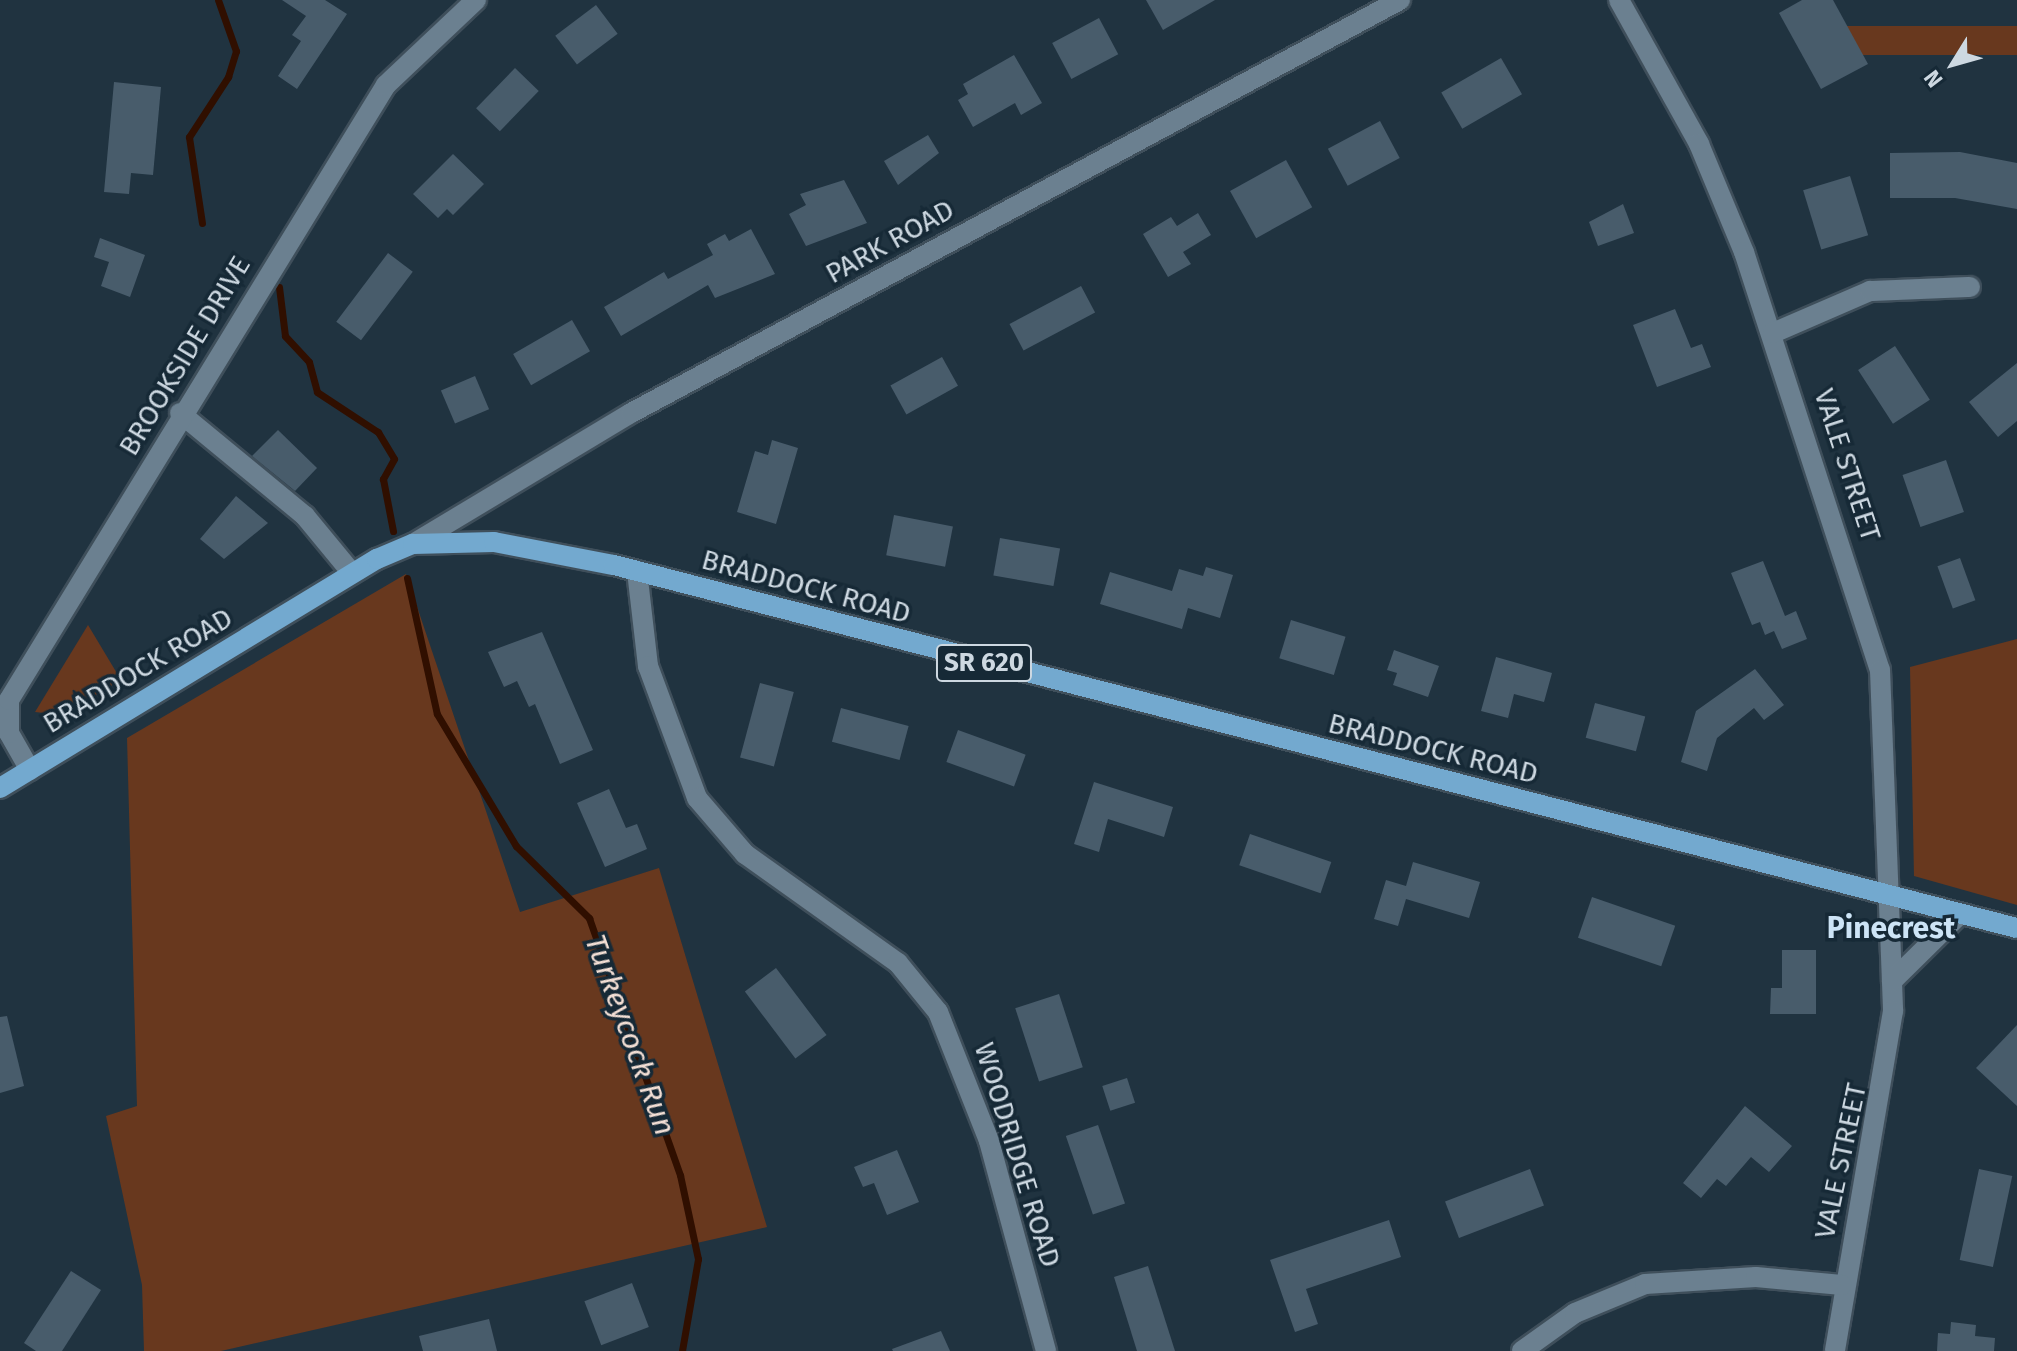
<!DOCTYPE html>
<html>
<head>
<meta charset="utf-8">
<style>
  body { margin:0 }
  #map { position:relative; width:2017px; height:1351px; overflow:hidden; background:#203340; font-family:"Fira Sans",sans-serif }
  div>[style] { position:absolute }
  .green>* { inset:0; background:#68381e; transform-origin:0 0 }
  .stream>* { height:7px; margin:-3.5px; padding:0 3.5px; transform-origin:3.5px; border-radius:3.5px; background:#300f00 }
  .building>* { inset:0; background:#485c6b; transform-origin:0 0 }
  .roads { filter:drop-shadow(2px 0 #3f4f5b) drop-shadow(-2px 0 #3f4f5b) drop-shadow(0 2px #3f4f5b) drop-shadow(0 -2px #3f4f5b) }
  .minor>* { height:20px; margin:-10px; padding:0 10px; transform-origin:10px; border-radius:10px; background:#6b8090 }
  .major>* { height:20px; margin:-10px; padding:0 10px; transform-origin:10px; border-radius:10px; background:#73a9cf }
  span { translate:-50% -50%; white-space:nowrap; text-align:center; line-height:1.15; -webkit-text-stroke:7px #162936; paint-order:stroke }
  .shield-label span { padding:2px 6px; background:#162936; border:2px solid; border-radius:6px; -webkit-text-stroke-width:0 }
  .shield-label { font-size:26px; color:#cdd8e1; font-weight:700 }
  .street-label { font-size:28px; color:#cdd8e1 }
  .neighbourhood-label { font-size:30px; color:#cde4f6; font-weight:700 }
  .water-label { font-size:30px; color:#f3dfd5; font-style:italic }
  .north { position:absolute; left:1913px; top:24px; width:80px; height:80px; -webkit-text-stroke:6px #162936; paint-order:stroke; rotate:233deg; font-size:22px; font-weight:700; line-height:32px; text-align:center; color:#cdd8e1 }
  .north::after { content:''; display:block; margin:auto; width:28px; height:36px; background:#cdd8e1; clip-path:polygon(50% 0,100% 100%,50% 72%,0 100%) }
</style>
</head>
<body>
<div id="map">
  <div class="green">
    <i style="left:2017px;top:26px;width:29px;height:210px;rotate:90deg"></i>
    <i style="clip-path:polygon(406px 574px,520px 912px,659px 868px,767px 1227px,221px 1351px,144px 1351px,142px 1285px,106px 1116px,137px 1106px,127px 738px)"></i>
    <i style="clip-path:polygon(88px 625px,121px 680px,62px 715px,35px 712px)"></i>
    <i style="clip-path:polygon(2017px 639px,2017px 905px,1914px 876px,1910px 667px)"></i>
  </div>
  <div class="stream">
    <i style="left:202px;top:223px;width:87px;rotate:-98.6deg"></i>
    <i style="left:189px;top:137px;width:72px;rotate:-57deg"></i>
    <i style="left:228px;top:77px;width:27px;rotate:-73deg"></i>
    <i style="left:236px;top:51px;width:54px;rotate:-109.4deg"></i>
    <i style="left:279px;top:287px;width:49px;rotate:83deg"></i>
    <i style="left:285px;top:336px;width:35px;rotate:47deg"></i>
    <i style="left:309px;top:362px;width:31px;rotate:75deg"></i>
    <i style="left:317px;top:392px;width:73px;rotate:33.3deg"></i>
    <i style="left:378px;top:432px;width:31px;rotate:59deg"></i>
    <i style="left:394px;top:459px;width:23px;rotate:119deg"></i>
    <i style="left:383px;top:479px;width:53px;rotate:79.1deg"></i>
    <i style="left:407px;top:578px;width:139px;rotate:77.6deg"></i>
    <i style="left:437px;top:714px;width:154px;rotate:59.1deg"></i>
    <i style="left:516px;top:846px;width:103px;rotate:44.6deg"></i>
    <i style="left:589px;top:918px;width:273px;rotate:70.5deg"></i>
    <i style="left:680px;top:1175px;width:86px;rotate:77.9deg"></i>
    <i style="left:698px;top:1259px;width:93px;rotate:99.9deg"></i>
  </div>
  <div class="building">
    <i style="clip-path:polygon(282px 0,325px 0,347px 14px,297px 89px,278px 76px,301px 41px,292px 35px,306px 16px)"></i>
    <i style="clip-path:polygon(1146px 0,1215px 0,1163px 30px)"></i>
    <i style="clip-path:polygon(1802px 0,1833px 0,1868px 64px,1821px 89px,1779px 13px)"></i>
    <i style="left:596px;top:5px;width:36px;height:51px;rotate:53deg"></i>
    <i style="left:1099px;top:18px;width:41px;height:53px;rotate:62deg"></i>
    <i style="clip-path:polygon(1014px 55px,1042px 103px,1021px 115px,1015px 103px,973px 127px,958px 100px,968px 94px,963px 84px)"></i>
    <i style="left:1501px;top:58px;width:42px;height:69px;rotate:60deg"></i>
    <i style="left:515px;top:68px;width:33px;height:56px;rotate:44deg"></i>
    <i style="clip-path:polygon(114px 82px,161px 87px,153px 175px,131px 173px,129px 194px,104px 192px)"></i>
    <i style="left:1380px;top:121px;width:42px;height:59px;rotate:62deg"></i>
    <i style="clip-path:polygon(928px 135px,939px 153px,898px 185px,884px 161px)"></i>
    <i style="clip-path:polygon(1960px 152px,2017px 163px,2017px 209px,1955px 198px,1890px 198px,1890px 153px)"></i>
    <i style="clip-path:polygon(453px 154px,484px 184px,453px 215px,447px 209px,438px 218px,413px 194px)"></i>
    <i style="left:1286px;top:160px;width:54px;height:64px;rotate:61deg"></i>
    <i style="left:1850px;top:176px;width:62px;height:49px;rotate:73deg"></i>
    <i style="clip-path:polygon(844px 180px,867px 223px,806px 246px,789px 214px,806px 205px,800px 194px)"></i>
    <i style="clip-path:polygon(1623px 204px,1634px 233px,1598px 246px,1589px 222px)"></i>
    <i style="clip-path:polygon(1198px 213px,1211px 235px,1183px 252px,1191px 264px,1168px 277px,1143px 234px,1171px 217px,1177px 226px)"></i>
    <i style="clip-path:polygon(751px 229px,775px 274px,715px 298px,708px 285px,621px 336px,604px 307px,664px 272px,668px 279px,713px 255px,707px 244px,725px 234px,729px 241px)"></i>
    <i style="clip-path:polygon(100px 238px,145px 255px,130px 297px,101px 286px,109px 262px,94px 257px)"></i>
    <i style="left:388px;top:253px;width:31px;height:86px;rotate:37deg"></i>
    <i style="left:1081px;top:286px;width:30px;height:81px;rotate:62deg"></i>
    <i style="clip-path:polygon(1675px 309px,1691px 348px,1702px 344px,1711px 367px,1657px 387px,1633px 325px)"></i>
    <i style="left:572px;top:320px;width:36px;height:68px;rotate:60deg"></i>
    <i style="left:1895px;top:346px;width:64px;height:44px;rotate:57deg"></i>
    <i style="left:942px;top:357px;width:33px;height:59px;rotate:61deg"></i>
    <i style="clip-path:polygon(2017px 363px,2017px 421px,1998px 437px,1969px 402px)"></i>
    <i style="left:475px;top:376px;width:36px;height:37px;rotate:67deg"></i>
    <i style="clip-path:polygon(278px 430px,317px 468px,295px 491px,252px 456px)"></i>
    <i style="clip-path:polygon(772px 440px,798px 448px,776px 524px,737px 512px,755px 451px,768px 455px)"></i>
    <i style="left:1946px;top:460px;width:55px;height:46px;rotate:71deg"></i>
    <i style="clip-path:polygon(236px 496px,268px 523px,224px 559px,200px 539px)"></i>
    <i style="left:894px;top:515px;width:60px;height:41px;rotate:11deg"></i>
    <i style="left:1000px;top:538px;width:61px;height:38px;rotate:10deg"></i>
    <i style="left:1960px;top:558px;width:45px;height:24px;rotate:70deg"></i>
    <i style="clip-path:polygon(1763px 561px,1785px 616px,1796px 611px,1807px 639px,1782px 649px,1774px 631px,1765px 635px,1760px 622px,1752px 625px,1731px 573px)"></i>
    <i style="clip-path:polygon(1206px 567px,1233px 575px,1220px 618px,1188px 608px,1182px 629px,1100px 604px,1110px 572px,1172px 591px,1179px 569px,1203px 576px)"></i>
    <i style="left:1291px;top:620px;width:57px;height:40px;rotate:17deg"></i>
    <i style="clip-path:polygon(542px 632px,593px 750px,560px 764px,535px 704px,529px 707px,517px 681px,504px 687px,488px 652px)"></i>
    <i style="clip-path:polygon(1394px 650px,1439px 666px,1428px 697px,1393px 685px,1397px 673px,1387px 670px)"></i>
    <i style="clip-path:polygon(1496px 657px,1552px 673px,1544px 702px,1514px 694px,1508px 718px,1481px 711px)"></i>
    <i style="clip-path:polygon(1755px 669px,1784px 705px,1764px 720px,1754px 708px,1717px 738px,1707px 771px,1681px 762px,1696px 711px)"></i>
    <i style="left:760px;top:683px;width:35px;height:77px;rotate:15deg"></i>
    <i style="left:1595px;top:703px;width:52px;height:36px;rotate:15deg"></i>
    <i style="left:841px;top:708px;width:70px;height:35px;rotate:15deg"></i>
    <i style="left:958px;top:730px;width:72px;height:34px;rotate:20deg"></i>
    <i style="clip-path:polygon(1094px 782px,1173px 807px,1164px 837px,1108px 819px,1099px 852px,1074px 844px)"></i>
    <i style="clip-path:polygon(609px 789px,626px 828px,637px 824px,647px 849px,605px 867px,577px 803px)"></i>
    <i style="left:1250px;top:834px;width:86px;height:33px;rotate:19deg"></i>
    <i style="clip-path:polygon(1413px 862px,1480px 882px,1469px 918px,1406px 899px,1398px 926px,1374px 919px,1386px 880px,1406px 886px)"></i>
    <i style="left:1592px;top:897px;width:88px;height:43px;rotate:19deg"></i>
    <i style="clip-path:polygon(1782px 950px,1816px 950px,1816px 1014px,1770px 1014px,1771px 988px,1782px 988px)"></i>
    <i style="left:776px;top:968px;width:84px;height:39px;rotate:53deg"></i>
    <i style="left:1059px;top:994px;width:77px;height:46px;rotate:72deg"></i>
    <i style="clip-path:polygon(7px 1016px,24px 1086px,0 1093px,0 1017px)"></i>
    <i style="clip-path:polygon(2017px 1025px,2017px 1106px,1976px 1068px)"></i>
    <i style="left:1127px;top:1078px;width:26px;height:26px;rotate:72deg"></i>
    <i style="clip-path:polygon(1745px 1106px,1792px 1146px,1769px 1172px,1751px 1157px,1726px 1186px,1717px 1179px,1701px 1198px,1683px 1183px)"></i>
    <i style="left:1098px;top:1125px;width:83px;height:34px;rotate:71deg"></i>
    <i style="clip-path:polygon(897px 1150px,919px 1202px,887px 1215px,874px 1183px,863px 1187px,854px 1167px)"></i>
    <i style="left:1530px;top:1169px;width:39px;height:91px;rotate:69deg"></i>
    <i style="left:1979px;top:1169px;width:34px;height:93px;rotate:12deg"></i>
    <i style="clip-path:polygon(1389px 1220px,1401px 1257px,1306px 1289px,1318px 1324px,1295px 1332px,1270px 1260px)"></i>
    <i style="clip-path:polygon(1148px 1266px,1175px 1351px,1137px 1351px,1114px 1277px)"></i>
    <i style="clip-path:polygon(71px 1271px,101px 1290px,62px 1351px,36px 1351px,24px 1343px)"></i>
    <i style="left:632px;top:1283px;width:47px;height:51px;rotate:69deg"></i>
    <i style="clip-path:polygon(489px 1319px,497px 1351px,423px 1351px,419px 1336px)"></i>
    <i style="clip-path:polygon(1951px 1322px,1976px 1325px,1975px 1336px,1995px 1338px,1994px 1351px,1937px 1351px,1938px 1333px,1950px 1334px)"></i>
    <i style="clip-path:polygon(941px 1331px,950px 1351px,893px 1351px,892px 1349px)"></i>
  </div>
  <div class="roads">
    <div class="minor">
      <i style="left:1619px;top:0;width:165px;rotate:60.9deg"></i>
      <i style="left:1699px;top:144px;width:117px;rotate:67.4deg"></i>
      <i style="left:1744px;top:252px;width:440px;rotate:72deg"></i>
      <i style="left:1880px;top:670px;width:341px;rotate:87.8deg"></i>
      <i style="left:1893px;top:1011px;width:345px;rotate:99.7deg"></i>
      <i style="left:1773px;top:333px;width:106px;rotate:-23.4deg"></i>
      <i style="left:1870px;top:291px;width:100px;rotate:-2.3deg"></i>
      <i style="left:180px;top:413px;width:162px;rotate:39.5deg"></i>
      <i style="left:305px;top:516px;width:74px;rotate:50.5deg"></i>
      <i style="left:413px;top:544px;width:254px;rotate:-31deg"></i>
      <i style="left:631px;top:413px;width:873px;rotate:-28.24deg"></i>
      <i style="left:637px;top:571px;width:96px;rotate:83.4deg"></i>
      <i style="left:648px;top:666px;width:141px;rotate:69.6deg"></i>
      <i style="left:697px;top:798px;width:74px;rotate:49.4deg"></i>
      <i style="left:745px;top:854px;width:188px;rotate:35.5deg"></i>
      <i style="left:898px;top:963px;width:63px;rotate:50.8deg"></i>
      <i style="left:938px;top:1012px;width:139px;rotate:68.4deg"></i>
      <i style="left:989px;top:1141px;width:218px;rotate:74.8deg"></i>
      <i style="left:30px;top:770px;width:43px;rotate:-119.6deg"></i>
      <i style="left:9px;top:733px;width:33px;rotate:-90deg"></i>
      <i style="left:9px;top:700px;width:721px;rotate:-58.49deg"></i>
      <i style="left:386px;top:85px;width:124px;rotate:-43.4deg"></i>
      <i style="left:1892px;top:981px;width:95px;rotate:-44.6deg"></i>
      <i style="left:1522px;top:1351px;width:65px;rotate:-35.6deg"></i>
      <i style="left:1575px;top:1313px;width:76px;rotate:-22.5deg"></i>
      <i style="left:1645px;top:1284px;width:111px;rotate:-3.6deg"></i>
      <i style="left:1756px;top:1277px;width:86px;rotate:5.3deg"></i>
    </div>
    <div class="major">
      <i style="left:0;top:788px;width:441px;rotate:-31.3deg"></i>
      <i style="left:377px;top:559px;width:39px;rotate:-23deg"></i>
      <i style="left:413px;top:544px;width:81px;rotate:-1.4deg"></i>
      <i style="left:494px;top:542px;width:122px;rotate:10.9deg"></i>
      <i style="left:614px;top:565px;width:1449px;rotate:14.51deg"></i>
    </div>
  </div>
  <div class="shield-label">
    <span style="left:984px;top:663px">SR 620</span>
  </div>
  <div class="street-label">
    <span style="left:890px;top:242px;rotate:-29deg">PARK ROAD</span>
    <span style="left:185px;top:356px;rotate:-59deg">BROOKSIDE DRIVE</span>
    <span style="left:1847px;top:465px;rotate:72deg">VALE STREET</span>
    <span style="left:806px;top:587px;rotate:15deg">BRADDOCK ROAD</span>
    <span style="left:138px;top:671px;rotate:-31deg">BRADDOCK ROAD</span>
    <span style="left:1433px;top:749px;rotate:14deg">BRADDOCK ROAD</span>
    <span style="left:1017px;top:1155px;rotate:73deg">WOODRIDGE ROAD</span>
    <span style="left:1841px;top:1161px;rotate:-78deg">VALE STREET</span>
  </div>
  <div class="neighbourhood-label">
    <span style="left:1891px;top:928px">Pinecrest</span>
  </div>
  <div class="water-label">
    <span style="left:630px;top:1035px;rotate:70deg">Turkeycock Run</span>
  </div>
  <div class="north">N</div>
</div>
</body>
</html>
